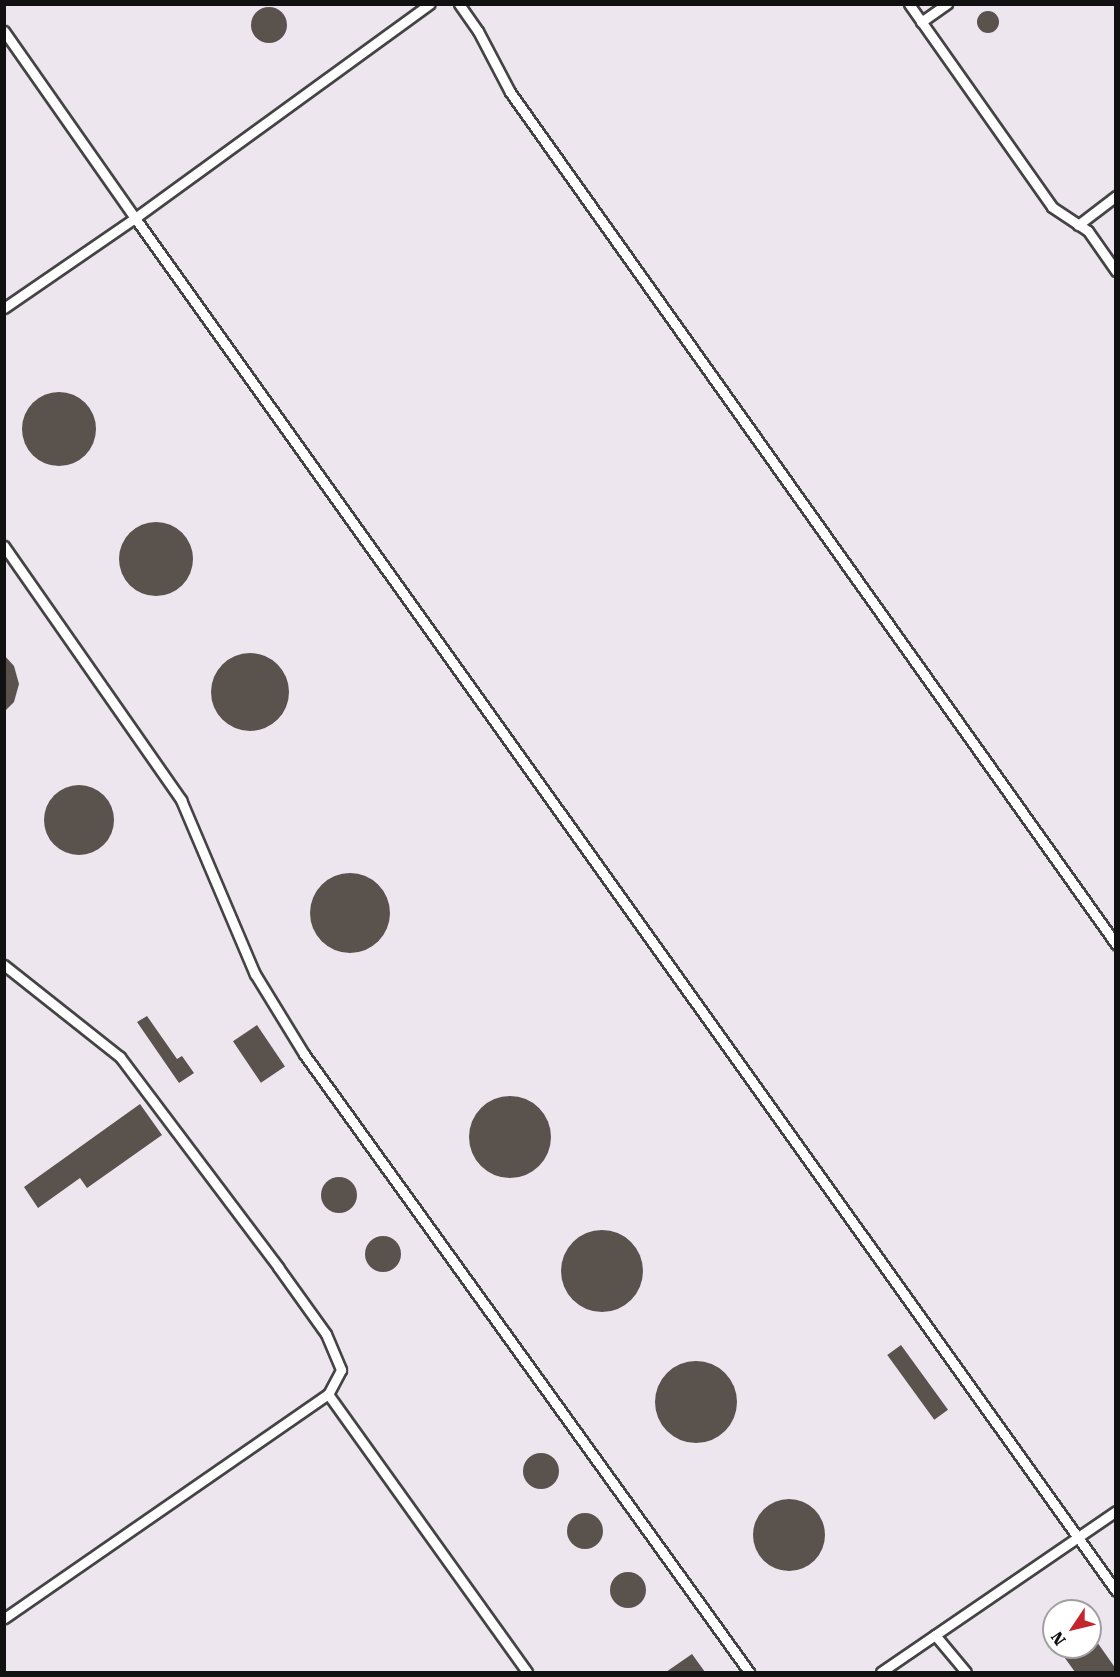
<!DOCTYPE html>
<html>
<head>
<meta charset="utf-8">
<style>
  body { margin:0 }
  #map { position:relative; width:1120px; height:1677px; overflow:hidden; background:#fffdf5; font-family:"Roboto Serif",serif }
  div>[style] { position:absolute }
  .industrial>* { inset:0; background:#eee6ef }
  .building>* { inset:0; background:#5a524d; transform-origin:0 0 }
  .round { border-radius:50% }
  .roads { filter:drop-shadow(2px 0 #444) drop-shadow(-2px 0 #444) drop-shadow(0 2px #444) drop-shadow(0 -2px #444) }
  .lane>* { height:9px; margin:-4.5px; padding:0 4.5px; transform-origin:4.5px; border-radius:4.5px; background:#fff }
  span { translate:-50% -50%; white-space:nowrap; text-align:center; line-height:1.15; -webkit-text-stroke:6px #fff; paint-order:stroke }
  .frame { position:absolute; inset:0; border:6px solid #111; pointer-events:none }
  .north { position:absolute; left:1042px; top:1599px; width:60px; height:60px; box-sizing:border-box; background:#fff; border:2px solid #a0a0a0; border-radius:50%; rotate:235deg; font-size:16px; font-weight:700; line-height:24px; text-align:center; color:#111 }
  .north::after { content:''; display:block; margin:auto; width:21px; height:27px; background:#c4262e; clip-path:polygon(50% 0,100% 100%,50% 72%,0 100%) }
</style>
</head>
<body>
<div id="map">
  <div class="industrial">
    <i style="clip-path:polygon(evenodd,5px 5px,1115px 5px,1115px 1672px,5px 1672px,5px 5px,1054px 1611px,1090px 1611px,1090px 1647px,1054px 1647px,1054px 1611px)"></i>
  </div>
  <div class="building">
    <i class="round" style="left:251px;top:7px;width:36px;height:36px"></i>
    <i class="round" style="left:977px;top:11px;width:22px;height:22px"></i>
    <i class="round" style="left:22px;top:392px;width:74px;height:74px"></i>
    <i class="round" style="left:119px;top:522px;width:74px;height:74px"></i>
    <i class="round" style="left:211px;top:653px;width:78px;height:78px"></i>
    <i style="clip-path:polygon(4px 655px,14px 666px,19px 684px,14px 702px,4px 712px)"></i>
    <i class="round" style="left:44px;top:785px;width:70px;height:70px"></i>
    <i class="round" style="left:310px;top:873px;width:80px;height:80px"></i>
    <i style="clip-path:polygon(147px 1016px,177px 1059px,182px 1056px,194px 1073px,179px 1083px,137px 1022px)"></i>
    <i style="left:257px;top:1025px;width:50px;height:29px;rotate:56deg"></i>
    <i class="round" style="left:469px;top:1096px;width:82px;height:82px"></i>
    <i style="clip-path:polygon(140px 1104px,162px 1135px,87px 1188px,80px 1178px,38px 1208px,24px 1187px)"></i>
    <i class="round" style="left:321px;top:1177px;width:36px;height:36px"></i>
    <i class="round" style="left:561px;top:1230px;width:82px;height:82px"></i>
    <i class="round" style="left:365px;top:1236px;width:36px;height:36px"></i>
    <i style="left:901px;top:1345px;width:80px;height:17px;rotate:54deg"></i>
    <i class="round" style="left:655px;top:1361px;width:82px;height:82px"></i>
    <i class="round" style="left:523px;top:1453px;width:36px;height:36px"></i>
    <i class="round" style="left:753px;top:1499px;width:72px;height:72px"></i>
    <i class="round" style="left:567px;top:1513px;width:36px;height:36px"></i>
    <i class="round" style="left:610px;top:1572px;width:36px;height:36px"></i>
    <i style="clip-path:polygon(1090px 1632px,1116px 1669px,1116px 1672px,1075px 1672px,1057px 1647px,1090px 1647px)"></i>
    <i style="clip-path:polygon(692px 1654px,705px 1672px,666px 1672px)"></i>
  </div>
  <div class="roads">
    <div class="lane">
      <i style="left:459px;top:4px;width:33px;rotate:55deg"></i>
      <i style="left:478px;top:31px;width:69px;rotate:62.3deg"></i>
      <i style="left:510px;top:92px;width:1046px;rotate:54.58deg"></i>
      <i style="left:909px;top:4px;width:248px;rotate:54.8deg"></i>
      <i style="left:1052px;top:207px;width:43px;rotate:33.7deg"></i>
      <i style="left:1088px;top:231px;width:49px;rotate:55deg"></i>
      <i style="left:921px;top:22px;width:32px;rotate:-35deg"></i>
      <i style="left:4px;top:31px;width:228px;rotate:55deg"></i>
      <i style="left:135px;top:218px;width:1687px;rotate:54.45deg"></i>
      <i style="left:1078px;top:225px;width:48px;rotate:-37.3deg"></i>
      <i style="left:4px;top:308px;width:159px;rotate:-34.5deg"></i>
      <i style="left:135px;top:218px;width:364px;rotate:-36deg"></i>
      <i style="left:4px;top:546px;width:310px;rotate:55.1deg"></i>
      <i style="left:181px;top:800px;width:189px;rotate:67deg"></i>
      <i style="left:255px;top:974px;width:94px;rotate:58.5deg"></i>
      <i style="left:304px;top:1054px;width:762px;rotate:54.24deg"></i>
      <i style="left:4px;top:965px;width:148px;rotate:38.4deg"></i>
      <i style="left:120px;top:1057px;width:263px;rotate:53deg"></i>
      <i style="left:278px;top:1267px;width:82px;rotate:54.4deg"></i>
      <i style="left:326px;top:1334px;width:39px;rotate:67deg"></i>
      <i style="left:341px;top:1370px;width:27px;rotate:118deg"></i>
      <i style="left:328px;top:1394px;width:394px;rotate:145.3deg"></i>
      <i style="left:328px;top:1394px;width:342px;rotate:54.4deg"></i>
      <i style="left:935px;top:1635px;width:48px;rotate:50deg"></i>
      <i style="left:881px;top:1672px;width:285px;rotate:-34.4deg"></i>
    </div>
  </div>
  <div class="frame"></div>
  <div class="north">N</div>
</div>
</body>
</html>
